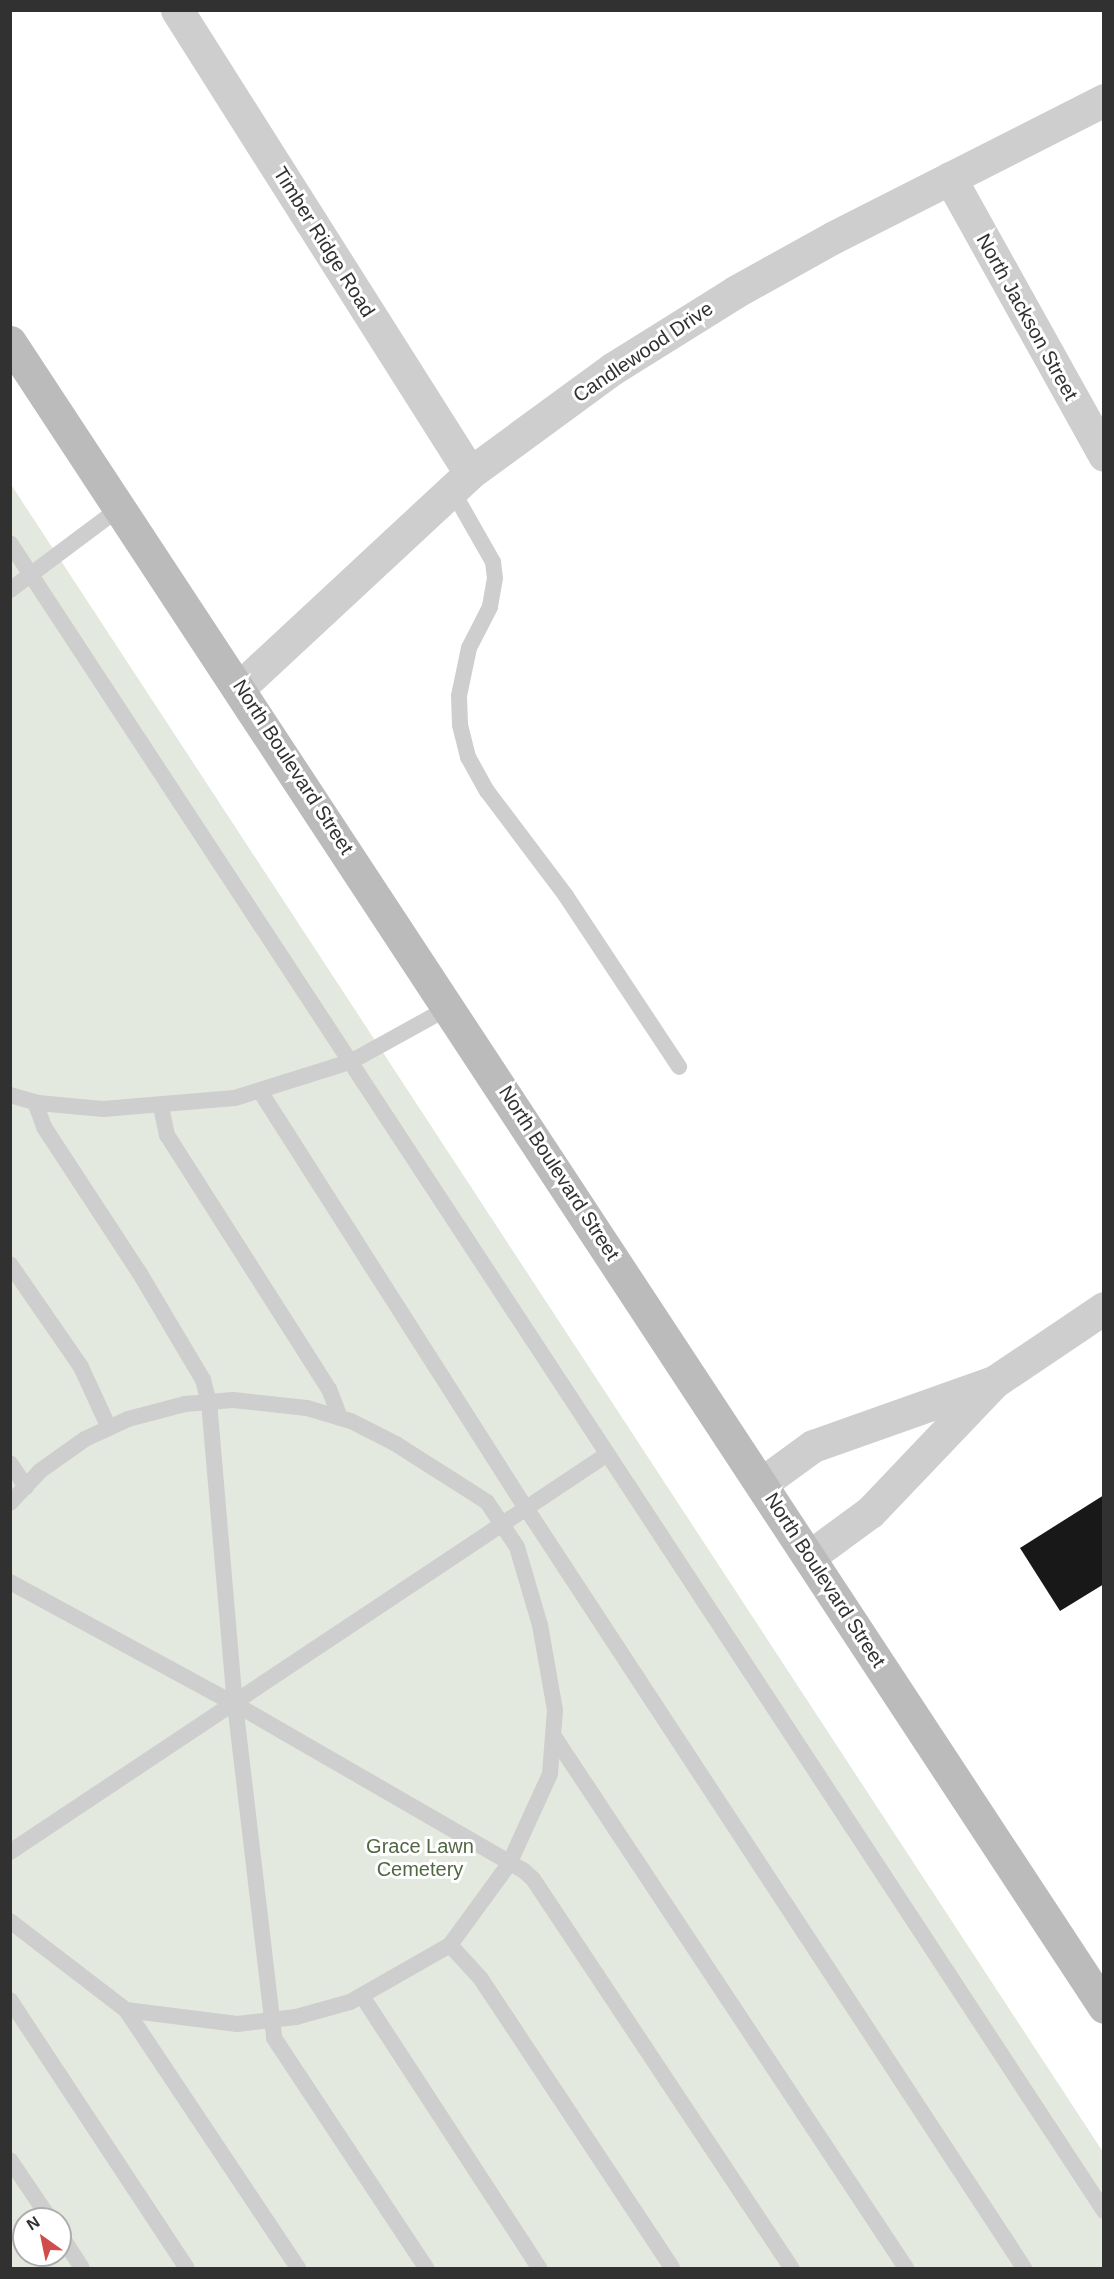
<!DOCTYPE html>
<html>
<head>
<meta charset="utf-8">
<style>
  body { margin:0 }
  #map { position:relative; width:1114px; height:2279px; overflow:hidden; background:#fff; font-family:Arial,sans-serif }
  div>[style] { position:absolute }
  .green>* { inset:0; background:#e3e9df }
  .building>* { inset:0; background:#181818 }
  .lane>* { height:16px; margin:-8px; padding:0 8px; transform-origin:8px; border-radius:8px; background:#cecece }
  .street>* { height:33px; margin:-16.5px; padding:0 16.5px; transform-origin:16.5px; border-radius:16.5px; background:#cecece }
  .secondary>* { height:33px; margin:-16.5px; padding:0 16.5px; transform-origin:16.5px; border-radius:16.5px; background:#bbb }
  span { translate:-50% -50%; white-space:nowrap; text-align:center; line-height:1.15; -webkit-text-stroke:6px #fff; paint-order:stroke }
  .street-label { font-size:20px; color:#313131 }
  .park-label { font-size:20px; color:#526844 }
  .frame { position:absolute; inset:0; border:12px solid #313131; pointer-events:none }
  .north { position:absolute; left:12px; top:2207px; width:60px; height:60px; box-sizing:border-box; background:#fff; border:2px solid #adadad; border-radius:50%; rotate:327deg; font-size:16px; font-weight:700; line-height:24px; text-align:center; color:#313131 }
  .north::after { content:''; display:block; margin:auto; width:21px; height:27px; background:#d04d4b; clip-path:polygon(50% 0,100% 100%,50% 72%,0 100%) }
</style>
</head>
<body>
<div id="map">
  <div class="green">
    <i style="clip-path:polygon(evenodd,10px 483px,1103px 2152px,1103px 2268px,11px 2268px,10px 483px,24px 2219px,60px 2219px,60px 2255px,24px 2255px,24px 2219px)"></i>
  </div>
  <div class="building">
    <i style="clip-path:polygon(1104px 1495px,1104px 1584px,1060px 1611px,1020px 1548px)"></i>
  </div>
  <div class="lane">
    <i style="left:452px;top:490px;width:83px;rotate:60.3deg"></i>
    <i style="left:493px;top:562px;width:16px;rotate:83deg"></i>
    <i style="left:495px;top:578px;width:29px;rotate:100deg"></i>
    <i style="left:490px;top:607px;width:46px;rotate:117.1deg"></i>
    <i style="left:469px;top:648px;width:49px;rotate:101.8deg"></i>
    <i style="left:459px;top:696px;width:29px;rotate:88deg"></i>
    <i style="left:460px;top:725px;width:33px;rotate:76deg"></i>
    <i style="left:468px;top:757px;width:39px;rotate:61deg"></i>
    <i style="left:487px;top:791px;width:131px;rotate:53deg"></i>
    <i style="left:566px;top:896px;width:205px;rotate:56.5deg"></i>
    <i style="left:10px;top:543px;width:1995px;rotate:56.74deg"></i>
    <i style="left:10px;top:590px;width:139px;rotate:-36.8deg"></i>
    <i style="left:260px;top:1091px;width:495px;rotate:57.5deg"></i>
    <i style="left:526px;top:1508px;width:909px;rotate:56.76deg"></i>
    <i style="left:10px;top:1095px;width:29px;rotate:16deg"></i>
    <i style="left:38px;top:1103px;width:65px;rotate:5.3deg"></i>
    <i style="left:103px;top:1109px;width:132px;rotate:-4.8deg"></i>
    <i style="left:235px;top:1098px;width:123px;rotate:-17.5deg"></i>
    <i style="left:352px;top:1061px;width:112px;rotate:-28.9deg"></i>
    <i style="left:35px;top:1102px;width:27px;rotate:70deg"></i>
    <i style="left:44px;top:1127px;width:173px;rotate:56.8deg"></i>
    <i style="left:139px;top:1272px;width:126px;rotate:59.3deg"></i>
    <i style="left:203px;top:1380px;width:23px;rotate:75deg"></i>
    <i style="left:209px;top:1402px;width:303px;rotate:85.1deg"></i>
    <i style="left:235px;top:1704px;width:336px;rotate:83.3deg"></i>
    <i style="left:274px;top:2038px;width:276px;rotate:56.5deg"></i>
    <i style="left:161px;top:1107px;width:29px;rotate:78deg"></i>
    <i style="left:167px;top:1135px;width:301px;rotate:57.5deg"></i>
    <i style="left:329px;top:1389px;width:31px;rotate:69deg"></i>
    <i style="left:10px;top:1264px;width:125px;rotate:55.4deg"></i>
    <i style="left:81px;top:1367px;width:67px;rotate:65.3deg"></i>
    <i style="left:10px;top:1463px;width:29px;rotate:56deg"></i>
    <i style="left:10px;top:1503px;width:44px;rotate:-46.8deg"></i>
    <i style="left:40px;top:1471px;width:55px;rotate:-35.4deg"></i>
    <i style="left:85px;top:1439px;width:47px;rotate:-24.9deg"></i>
    <i style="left:128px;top:1419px;width:59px;rotate:-14.7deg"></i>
    <i style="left:185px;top:1404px;width:48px;rotate:-4.8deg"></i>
    <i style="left:233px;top:1400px;width:74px;rotate:6.2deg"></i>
    <i style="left:307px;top:1408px;width:46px;rotate:16.5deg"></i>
    <i style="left:351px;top:1421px;width:51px;rotate:27.1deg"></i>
    <i style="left:396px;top:1444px;width:108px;rotate:32.5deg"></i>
    <i style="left:487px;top:1502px;width:54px;rotate:56.3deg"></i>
    <i style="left:517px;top:1547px;width:81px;rotate:73.6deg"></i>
    <i style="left:540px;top:1625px;width:86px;rotate:80deg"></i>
    <i style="left:555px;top:1710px;width:64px;rotate:94.5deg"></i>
    <i style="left:550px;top:1774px;width:99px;rotate:114.5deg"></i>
    <i style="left:509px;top:1864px;width:100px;rotate:126.1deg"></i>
    <i style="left:450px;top:1945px;width:115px;rotate:150.3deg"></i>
    <i style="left:350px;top:2002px;width:56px;rotate:164.5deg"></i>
    <i style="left:296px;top:2017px;width:59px;rotate:173.2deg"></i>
    <i style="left:237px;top:2024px;width:112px;rotate:-172.8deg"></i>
    <i style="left:10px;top:1582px;width:256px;rotate:28.5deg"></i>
    <i style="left:235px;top:1704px;width:332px;rotate:30deg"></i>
    <i style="left:523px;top:1870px;width:13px;rotate:42deg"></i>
    <i style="left:533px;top:1879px;width:467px;rotate:56.4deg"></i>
    <i style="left:555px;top:1738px;width:636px;rotate:56.48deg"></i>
    <i style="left:10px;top:1852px;width:716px;rotate:-33.67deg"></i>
    <i style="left:10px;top:1921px;width:146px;rotate:37.5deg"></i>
    <i style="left:126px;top:2010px;width:310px;rotate:56.3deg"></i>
    <i style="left:450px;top:1945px;width:46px;rotate:47.6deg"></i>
    <i style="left:481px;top:1979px;width:346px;rotate:56.5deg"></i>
    <i style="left:362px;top:1996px;width:325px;rotate:56.9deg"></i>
    <i style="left:10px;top:2000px;width:321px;rotate:56.6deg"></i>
    <i style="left:10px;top:2160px;width:71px;rotate:55.9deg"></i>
    <i style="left:60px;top:2234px;width:40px;rotate:57.1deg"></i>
  </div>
  <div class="street">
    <i style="left:177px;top:10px;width:548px;rotate:57.67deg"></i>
    <i style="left:950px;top:178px;width:317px;rotate:60.9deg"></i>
    <i style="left:240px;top:687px;width:314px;rotate:-42.9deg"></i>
    <i style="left:470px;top:473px;width:176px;rotate:-36.2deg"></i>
    <i style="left:612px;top:369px;width:145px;rotate:-32deg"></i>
    <i style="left:735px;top:292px;width:113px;rotate:-29.1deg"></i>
    <i style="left:834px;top:237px;width:303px;rotate:-26.9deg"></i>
    <i style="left:994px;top:1382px;width:133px;rotate:-33.9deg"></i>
    <i style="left:762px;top:1483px;width:63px;rotate:-36deg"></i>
    <i style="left:813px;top:1446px;width:192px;rotate:-19.5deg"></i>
    <i style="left:994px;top:1382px;width:180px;rotate:133.6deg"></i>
    <i style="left:870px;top:1512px;width:74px;rotate:143.7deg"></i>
  </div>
  <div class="secondary">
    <i style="left:10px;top:342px;width:1992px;rotate:56.69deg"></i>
  </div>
  <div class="street-label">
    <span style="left:324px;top:242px;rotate:58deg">Timber Ridge Road</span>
    <span style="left:1027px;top:317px;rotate:61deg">North Jackson Street</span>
    <span style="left:643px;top:352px;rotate:-34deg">Candlewood Drive</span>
    <span style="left:293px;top:767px;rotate:57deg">North Boulevard Street</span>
    <span style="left:559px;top:1173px;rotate:57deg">North Boulevard Street</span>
    <span style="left:825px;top:1580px;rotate:57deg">North Boulevard Street</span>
  </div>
  <div class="park-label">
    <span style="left:420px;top:1858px">Grace Lawn<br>Cemetery</span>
  </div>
  <div class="frame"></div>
  <div class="north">N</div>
</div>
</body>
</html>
